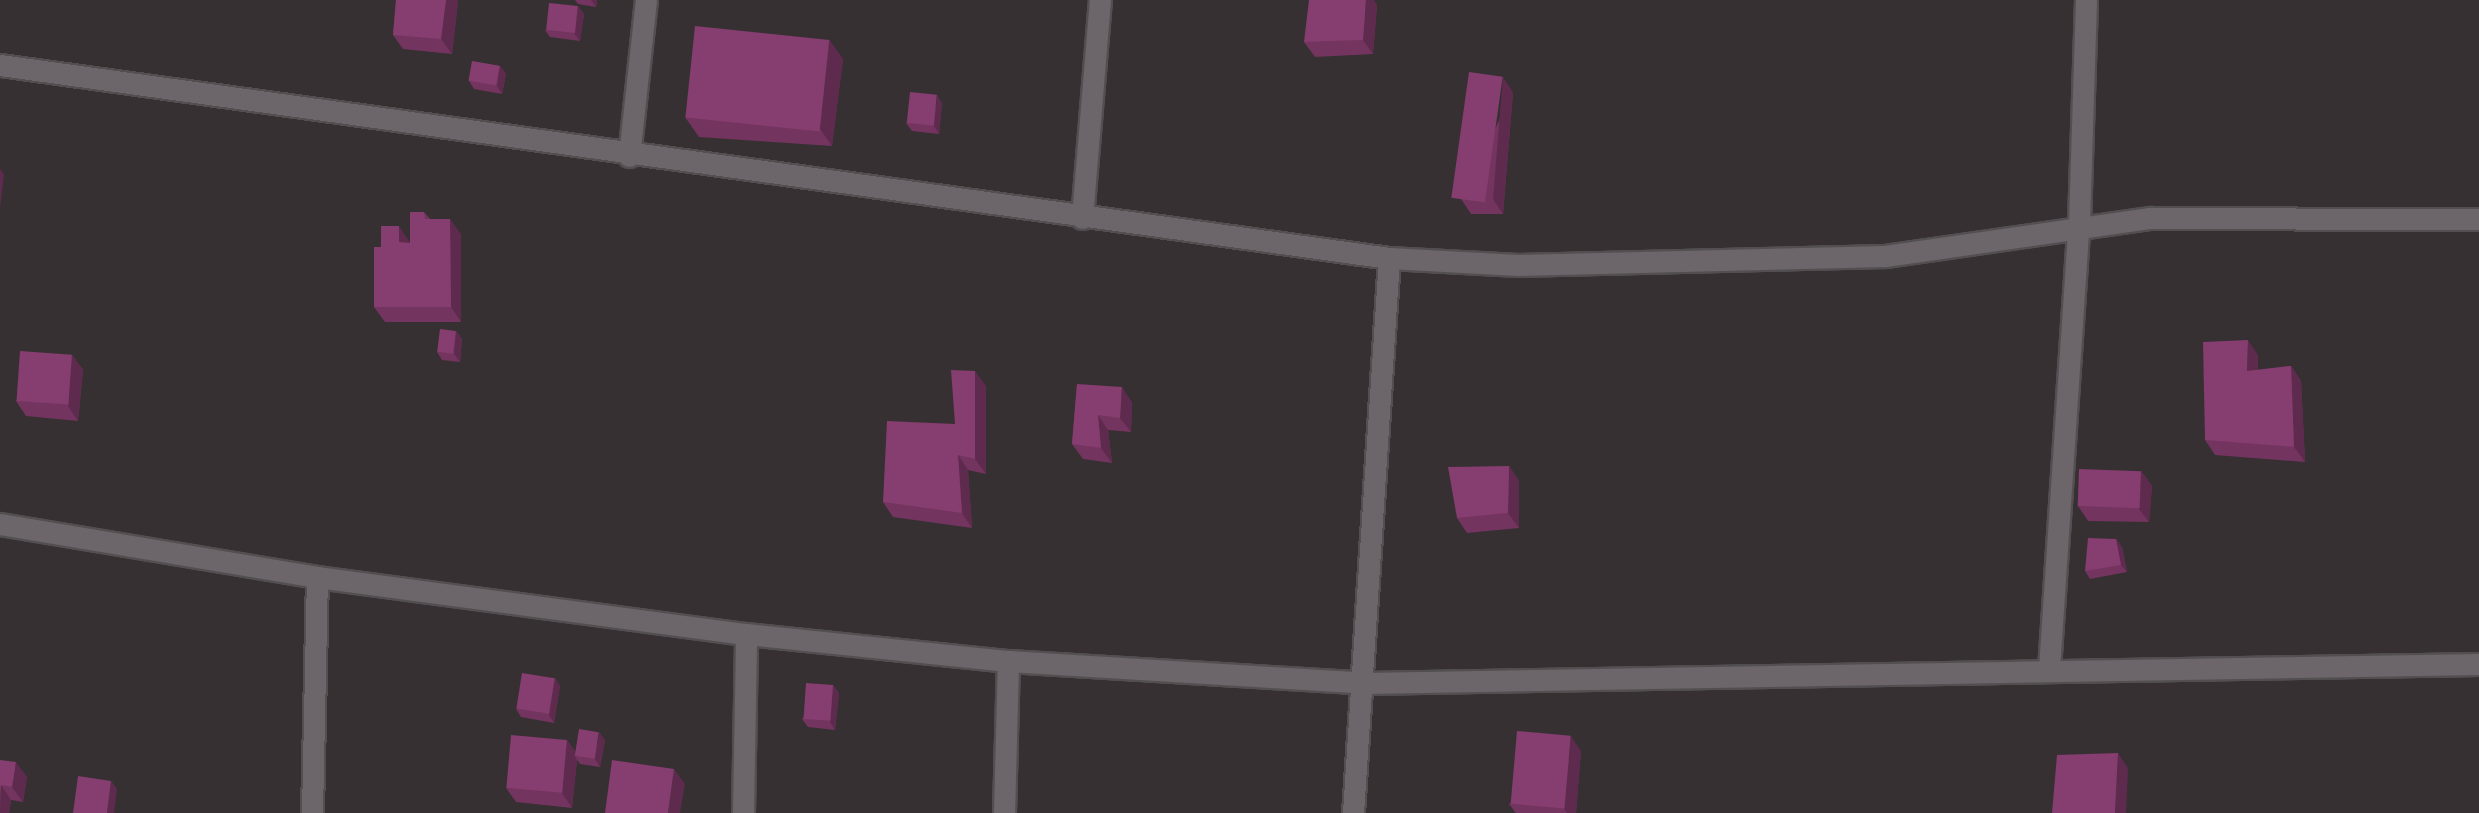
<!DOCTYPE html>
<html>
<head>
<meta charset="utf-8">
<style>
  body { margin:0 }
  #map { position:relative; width:2479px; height:813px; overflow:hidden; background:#363033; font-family:"Source Sans 3",sans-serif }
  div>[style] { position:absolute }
  .roads { filter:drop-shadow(2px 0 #534f51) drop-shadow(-2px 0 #534f51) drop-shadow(0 2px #534f51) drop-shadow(0 -2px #534f51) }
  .street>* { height:21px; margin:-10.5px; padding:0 10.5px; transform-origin:10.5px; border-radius:10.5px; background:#6c666a }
  .wall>* { inset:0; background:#73345f }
  .shaded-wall>* { inset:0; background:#5e2b4e }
  .building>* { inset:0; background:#863d6f; transform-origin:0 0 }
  span { translate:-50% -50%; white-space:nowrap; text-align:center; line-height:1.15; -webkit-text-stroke:6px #1b191a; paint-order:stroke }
</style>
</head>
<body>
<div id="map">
  <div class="roads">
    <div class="street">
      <i style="left:0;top:65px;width:1402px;rotate:7.91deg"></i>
      <i style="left:1389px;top:258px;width:129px;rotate:3.1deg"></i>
      <i style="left:1518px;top:265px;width:367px;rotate:-1.4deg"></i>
      <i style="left:1885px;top:256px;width:268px;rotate:-8.2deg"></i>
      <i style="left:2150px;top:218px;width:329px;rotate:0.2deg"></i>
      <i style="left:629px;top:156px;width:157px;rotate:-83.8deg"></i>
      <i style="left:1082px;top:218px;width:219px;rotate:-85.3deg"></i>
      <i style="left:0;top:524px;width:321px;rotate:9.5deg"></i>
      <i style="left:317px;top:577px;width:433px;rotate:7.6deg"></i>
      <i style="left:746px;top:634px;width:263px;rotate:5.9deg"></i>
      <i style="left:1008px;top:661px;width:358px;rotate:3.5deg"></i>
      <i style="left:1365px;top:683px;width:1114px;rotate:-0.98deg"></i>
      <i style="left:2049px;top:669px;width:447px;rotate:-86.2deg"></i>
      <i style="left:2079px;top:223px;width:223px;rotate:-88.2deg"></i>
      <i style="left:312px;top:813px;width:236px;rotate:-88.8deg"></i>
      <i style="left:743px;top:813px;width:179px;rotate:-89deg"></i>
      <i style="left:1004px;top:813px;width:152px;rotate:-88.5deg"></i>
      <i style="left:1353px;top:813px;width:556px;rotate:-86.29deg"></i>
    </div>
  </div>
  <div class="wall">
    <i style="clip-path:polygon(396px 0,457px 0,458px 2px,452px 54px,403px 49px,393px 35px)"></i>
    <i style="clip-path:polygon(575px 0,597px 0,596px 7px,578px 4px)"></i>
    <i style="clip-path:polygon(1377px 5px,1373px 54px,1315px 57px,1304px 42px)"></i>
    <i style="clip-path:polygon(584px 14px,580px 41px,550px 37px,545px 30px)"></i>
    <i style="clip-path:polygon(843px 59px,832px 146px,699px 137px,685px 117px)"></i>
    <i style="clip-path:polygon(500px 66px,506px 74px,502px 94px,474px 89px,469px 81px)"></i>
    <i style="clip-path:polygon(1513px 92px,1503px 214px,1471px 214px,1461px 199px)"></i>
    <i style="clip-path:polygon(942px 103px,939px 134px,912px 131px,906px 123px)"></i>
    <i style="clip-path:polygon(424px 212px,430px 219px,461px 234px,461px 322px,385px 322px,374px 307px,381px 247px,409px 241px,409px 243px)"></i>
    <i style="clip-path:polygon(456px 331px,462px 339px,460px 362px,442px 360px,437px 352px)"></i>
    <i style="clip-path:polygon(72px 355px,83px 370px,78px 421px,26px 416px,16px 401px)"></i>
    <i style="clip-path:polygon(2258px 355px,2258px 370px,2291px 366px,2301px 381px,2305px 462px,2215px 455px,2205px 440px)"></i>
    <i style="clip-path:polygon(1077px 384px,1132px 402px,1131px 432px,1108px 430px,1112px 463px,1083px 459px,1072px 444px)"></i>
    <i style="clip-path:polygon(986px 386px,986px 474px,968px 470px,972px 528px,893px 517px,883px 502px,955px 424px)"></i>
    <i style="clip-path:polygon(1509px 466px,1519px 481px,1519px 528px,1467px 533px,1457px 518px)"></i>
    <i style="clip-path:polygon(2141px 471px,2152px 486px,2149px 522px,2088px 521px,2078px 506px)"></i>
    <i style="clip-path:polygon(2116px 539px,2122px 547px,2127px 572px,2090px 579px,2085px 571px)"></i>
    <i style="clip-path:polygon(555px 678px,560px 686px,554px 723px,521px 717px,516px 709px)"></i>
    <i style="clip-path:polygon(833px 685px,839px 693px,835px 730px,808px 727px,802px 719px)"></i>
    <i style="clip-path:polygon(567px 740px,575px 752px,605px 740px,600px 767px,580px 764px,577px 760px,572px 808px,516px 802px,506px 788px)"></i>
    <i style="clip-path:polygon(1581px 751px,1576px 813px,1516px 813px,1509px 804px)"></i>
    <i style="clip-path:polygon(0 760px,27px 777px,23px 802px,11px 800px,9px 813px,0 813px)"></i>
  </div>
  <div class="shaded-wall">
    <i style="clip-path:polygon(446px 0,457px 0,458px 2px,452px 54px,441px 39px)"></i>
    <i style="clip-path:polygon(591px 0,597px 0,596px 7px)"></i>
    <i style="clip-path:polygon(1366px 0,1374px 0,1377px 5px,1373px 54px,1363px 40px)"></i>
    <i style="clip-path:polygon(578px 6px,584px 14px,580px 41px,574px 33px)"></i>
    <i style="clip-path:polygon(829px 39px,843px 59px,832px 146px,818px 126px)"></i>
    <i style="clip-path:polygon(500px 66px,506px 74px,502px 94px,497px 86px)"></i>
    <i style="clip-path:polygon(1503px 77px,1513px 92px,1503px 214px,1493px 199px)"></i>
    <i style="clip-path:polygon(937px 95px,942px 103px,939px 134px,934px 126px)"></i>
    <i style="clip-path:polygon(0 169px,4px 174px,0 209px)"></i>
    <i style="clip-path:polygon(450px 219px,461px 234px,461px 322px,451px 307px)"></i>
    <i style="clip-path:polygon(399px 226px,409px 241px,410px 257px,399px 242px)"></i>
    <i style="clip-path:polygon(456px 331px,462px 339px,460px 362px,454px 354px)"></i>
    <i style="clip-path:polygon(2248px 340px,2258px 355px,2258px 386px,2247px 371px)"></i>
    <i style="clip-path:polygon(72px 355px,83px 370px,78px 421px,68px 406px)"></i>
    <i style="clip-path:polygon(2291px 366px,2301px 381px,2305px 462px,2294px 447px)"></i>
    <i style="clip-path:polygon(975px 371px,986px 386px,986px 474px,975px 459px)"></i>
    <i style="clip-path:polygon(1122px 387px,1132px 402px,1131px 432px,1120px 418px)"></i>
    <i style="clip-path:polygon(1098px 415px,1108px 430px,1112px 463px,1101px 448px)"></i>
    <i style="clip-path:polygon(958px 455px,968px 470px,972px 528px,962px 513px)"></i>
    <i style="clip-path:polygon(1509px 466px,1519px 481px,1519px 528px,1508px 513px)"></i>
    <i style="clip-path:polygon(2141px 471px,2152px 486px,2149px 522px,2138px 508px)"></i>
    <i style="clip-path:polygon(2116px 539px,2122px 547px,2127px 572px,2121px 565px)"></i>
    <i style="clip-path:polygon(555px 678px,560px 686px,554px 723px,549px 715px)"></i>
    <i style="clip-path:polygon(833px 685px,839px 693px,835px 730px,830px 722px)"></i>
    <i style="clip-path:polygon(599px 732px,605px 740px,600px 767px,595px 759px)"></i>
    <i style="clip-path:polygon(1571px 736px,1581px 751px,1576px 813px,1567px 813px,1564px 809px)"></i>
    <i style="clip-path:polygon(567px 740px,578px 755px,575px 756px,577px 760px,572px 808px,562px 793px)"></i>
    <i style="clip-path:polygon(2118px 753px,2128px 768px,2126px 813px,2115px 813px)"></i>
    <i style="clip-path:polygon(16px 762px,27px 777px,23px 802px,12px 787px)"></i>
    <i style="clip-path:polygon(674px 769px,685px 784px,680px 813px,668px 813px)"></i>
    <i style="clip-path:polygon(111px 781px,117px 789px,114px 813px,107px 813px)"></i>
    <i style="clip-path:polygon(1px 785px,11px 800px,9px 813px,0 813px)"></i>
  </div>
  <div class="building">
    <i style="clip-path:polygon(396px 0,446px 0,441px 39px,393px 35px)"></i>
    <i style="clip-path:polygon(1309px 0,1366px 0,1363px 40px,1304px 42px)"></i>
    <i style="left:549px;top:3px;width:29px;height:27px;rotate:6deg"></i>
    <i style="left:695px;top:26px;width:135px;height:92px;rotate:6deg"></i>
    <i style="left:472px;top:61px;width:28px;height:20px;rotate:10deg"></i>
    <i style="left:1469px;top:72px;width:34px;height:127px;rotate:8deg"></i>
    <i style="left:910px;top:92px;width:27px;height:31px;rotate:6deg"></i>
    <i style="clip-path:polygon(410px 212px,424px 212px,425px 219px,450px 219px,451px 307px,374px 307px,374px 247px,381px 247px,381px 226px,399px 226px,399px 242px,410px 243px)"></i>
    <i style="left:440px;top:329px;width:16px;height:23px;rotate:7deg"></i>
    <i style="clip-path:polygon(2248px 340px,2247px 371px,2291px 366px,2294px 447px,2205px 440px,2203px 342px)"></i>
    <i style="left:20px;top:351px;width:52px;height:50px;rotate:4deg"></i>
    <i style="clip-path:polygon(951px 370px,975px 371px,975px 459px,958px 455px,962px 513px,883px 502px,887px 421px,955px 424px)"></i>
    <i style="clip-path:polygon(1077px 384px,1122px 387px,1120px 418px,1098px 415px,1101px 448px,1072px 444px)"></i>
    <i style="clip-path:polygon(1509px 466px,1508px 513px,1457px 518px,1448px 467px)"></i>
    <i style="left:2079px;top:469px;width:62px;height:37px;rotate:2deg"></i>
    <i style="clip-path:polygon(2088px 538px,2116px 539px,2121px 565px,2085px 571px)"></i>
    <i style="left:522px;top:673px;width:33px;height:36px;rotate:9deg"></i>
    <i style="left:806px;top:683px;width:27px;height:36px;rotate:4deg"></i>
    <i style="left:579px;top:729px;width:20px;height:27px;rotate:9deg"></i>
    <i style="left:1517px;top:731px;width:54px;height:73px;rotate:5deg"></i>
    <i style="left:511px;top:735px;width:56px;height:53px;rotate:5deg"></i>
    <i style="clip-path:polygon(2118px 753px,2115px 813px,2052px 813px,2057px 755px)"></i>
    <i style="clip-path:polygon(0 760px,16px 762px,12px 787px,1px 785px,0 791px)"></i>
    <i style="clip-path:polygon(612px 760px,674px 769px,668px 813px,605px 813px)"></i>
    <i style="clip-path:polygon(78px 776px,111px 781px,107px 813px,73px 813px)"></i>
  </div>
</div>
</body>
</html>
